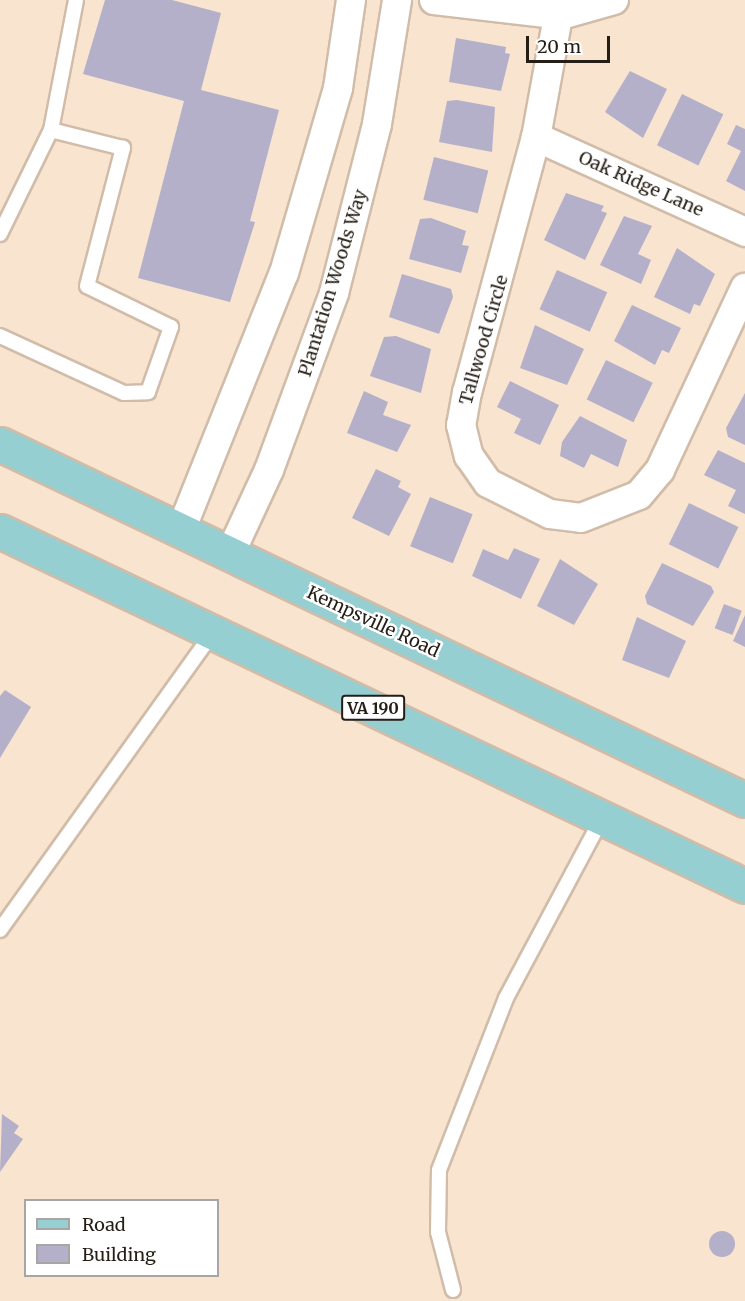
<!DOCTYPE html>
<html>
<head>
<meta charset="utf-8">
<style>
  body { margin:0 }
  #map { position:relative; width:745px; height:1301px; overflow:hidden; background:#f8e4cf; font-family:Merriweather,serif }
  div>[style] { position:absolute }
  .building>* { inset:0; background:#b5b0c9; transform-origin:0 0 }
  .round { border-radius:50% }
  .roads { filter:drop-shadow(2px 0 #d0bca8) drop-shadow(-2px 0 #d0bca8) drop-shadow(0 2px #d0bca8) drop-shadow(0 -2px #d0bca8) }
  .service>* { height:14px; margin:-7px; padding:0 7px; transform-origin:7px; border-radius:7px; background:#fff }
  .minor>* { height:28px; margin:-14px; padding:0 14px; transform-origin:14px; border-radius:14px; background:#fff }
  .primary>* { height:33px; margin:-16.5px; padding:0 16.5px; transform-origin:16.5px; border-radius:16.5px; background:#95cfd2 }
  span { translate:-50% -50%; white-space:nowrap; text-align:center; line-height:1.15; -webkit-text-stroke:5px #fff; paint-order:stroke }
  .shield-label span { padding:2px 4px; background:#fff; border:2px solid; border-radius:4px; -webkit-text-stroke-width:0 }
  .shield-label { font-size:16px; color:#251e16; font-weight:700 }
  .street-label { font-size:18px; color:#251e16 }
  .legend { position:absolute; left:24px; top:1199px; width:195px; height:78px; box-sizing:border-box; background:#fff; border:2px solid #a8a5a2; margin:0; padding:8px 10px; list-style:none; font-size:18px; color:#251e16 }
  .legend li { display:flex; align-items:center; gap:12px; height:30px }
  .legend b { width:30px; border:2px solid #a8a5a2 }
  .scale { position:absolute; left:526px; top:36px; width:84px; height:27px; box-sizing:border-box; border:3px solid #251e16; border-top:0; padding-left:8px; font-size:18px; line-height:21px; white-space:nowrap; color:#251e16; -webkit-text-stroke:4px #fff; paint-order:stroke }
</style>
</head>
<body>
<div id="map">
  <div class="building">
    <i style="clip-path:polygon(105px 0,172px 0,221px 13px,201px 90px,279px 110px,250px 221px,255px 222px,230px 302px,138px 278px,184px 101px,83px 74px)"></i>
    <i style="clip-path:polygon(456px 38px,506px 47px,505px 53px,510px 54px,501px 91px,449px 82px)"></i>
    <i style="clip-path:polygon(630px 71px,667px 89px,643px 138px,605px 112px)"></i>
    <i style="left:682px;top:94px;width:46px;height:57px;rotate:26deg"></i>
    <i style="clip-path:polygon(457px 100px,495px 107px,492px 152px,439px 142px,447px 101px)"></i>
    <i style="clip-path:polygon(736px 125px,745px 129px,745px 191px,726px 181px,741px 151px,727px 144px)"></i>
    <i style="left:434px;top:157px;width:56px;height:44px;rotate:14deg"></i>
    <i style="clip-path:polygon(566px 193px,604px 206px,601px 211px,607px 213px,585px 260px,544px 240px)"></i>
    <i style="clip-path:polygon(624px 216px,652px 226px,638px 254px,651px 260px,641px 284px,600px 265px)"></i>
    <i style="clip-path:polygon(431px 218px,466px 231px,462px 245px,469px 246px,461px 273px,409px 259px,420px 219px)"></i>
    <i style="clip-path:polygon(677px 248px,715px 274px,700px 306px,694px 304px,690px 314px,654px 297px)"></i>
    <i style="left:557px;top:270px;width:55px;height:43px;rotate:24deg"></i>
    <i style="clip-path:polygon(402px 274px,451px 289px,453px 297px,439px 334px,389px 317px)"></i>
    <i style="clip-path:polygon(632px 305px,681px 328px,669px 353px,662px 350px,655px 365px,614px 341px)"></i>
    <i style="clip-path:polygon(535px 325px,584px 349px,567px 385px,520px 368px)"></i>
    <i style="clip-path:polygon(396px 336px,431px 349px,421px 393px,370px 376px,384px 337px)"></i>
    <i style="left:606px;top:360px;width:52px;height:44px;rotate:26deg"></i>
    <i style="clip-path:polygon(510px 381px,559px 405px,540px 445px,514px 433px,521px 419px,497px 407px)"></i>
    <i style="clip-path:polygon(364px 391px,388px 402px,383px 415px,411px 425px,397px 452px,347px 433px)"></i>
    <i style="clip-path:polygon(745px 393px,745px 445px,728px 437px,726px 428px)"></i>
    <i style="clip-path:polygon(580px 416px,627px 440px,618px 467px,591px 454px,584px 468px,560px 456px,562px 442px)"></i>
    <i style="clip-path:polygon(718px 450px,745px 463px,745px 514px,728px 506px,736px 490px,704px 475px)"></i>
    <i style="clip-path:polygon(376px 469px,401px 481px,398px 487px,411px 494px,389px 536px,352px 518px)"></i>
    <i style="left:430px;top:497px;width:46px;height:53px;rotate:22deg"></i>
    <i style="left:689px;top:503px;width:55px;height:46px;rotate:26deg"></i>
    <i style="clip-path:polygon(514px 548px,540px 559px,521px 599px,472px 576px,483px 549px,508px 560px)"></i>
    <i style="clip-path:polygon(560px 559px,598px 584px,574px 625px,537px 606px)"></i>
    <i style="clip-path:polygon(662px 563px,711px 586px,714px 592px,693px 626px,647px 604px,645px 596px)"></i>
    <i style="left:724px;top:604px;width:19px;height:26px;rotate:21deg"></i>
    <i style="clip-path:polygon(745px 615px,745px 647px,733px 641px)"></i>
    <i style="clip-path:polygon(637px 617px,686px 641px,669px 678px,622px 660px)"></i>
    <i style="clip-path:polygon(5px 690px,31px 707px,0 758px,0 696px)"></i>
    <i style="clip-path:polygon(2px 1114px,19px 1126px,14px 1133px,23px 1139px,0 1172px)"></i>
    <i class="round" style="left:709px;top:1231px;width:26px;height:26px"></i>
  </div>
  <div class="roads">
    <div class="service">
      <i style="left:0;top:234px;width:116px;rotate:-63.9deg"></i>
      <i style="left:0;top:336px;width:136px;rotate:24.7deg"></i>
      <i style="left:124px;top:393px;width:24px;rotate:-2deg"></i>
      <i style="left:148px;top:392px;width:69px;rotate:-70.5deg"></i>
      <i style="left:171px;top:327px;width:93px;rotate:-154deg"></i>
      <i style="left:87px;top:286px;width:143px;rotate:-75.4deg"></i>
      <i style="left:123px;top:148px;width:74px;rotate:-166deg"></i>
      <i style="left:51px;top:130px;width:132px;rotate:-79.1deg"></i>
      <i style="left:0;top:930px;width:365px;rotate:-54.4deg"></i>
      <i style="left:453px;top:1290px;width:60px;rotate:-104.5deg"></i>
      <i style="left:438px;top:1232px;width:62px;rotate:-89.1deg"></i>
      <i style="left:439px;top:1170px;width:185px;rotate:-68.7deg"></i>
      <i style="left:506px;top:998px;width:204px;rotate:-61.9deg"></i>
    </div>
    <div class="minor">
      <i style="left:434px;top:0;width:128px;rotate:6.7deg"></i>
      <i style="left:561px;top:15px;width:55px;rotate:-15.8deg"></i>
      <i style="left:561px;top:0;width:139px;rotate:100.3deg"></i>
      <i style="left:536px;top:137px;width:264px;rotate:105.1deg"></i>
      <i style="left:467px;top:392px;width:34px;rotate:100deg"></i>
      <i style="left:461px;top:425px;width:32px;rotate:76deg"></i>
      <i style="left:469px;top:456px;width:33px;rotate:55deg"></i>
      <i style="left:488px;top:483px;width:69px;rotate:26.6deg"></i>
      <i style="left:550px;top:514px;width:31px;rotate:7deg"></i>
      <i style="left:581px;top:518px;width:62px;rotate:-21.6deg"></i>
      <i style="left:639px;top:495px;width:33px;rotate:-50deg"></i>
      <i style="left:660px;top:470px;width:201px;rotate:-65deg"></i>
      <i style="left:536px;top:137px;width:230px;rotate:24.4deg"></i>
      <i style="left:181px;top:530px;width:277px;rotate:-68.2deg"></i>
      <i style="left:284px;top:273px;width:193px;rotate:-73.7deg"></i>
      <i style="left:338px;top:88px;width:89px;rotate:-81.6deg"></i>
      <i style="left:230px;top:554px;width:93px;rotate:-65.1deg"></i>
      <i style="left:269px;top:470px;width:189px;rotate:-69.8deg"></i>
      <i style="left:334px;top:293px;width:174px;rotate:-75.7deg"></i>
      <i style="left:377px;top:124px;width:126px;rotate:-80.8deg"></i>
    </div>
    <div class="primary">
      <i style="left:0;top:444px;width:826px;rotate:25.54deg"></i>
      <i style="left:0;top:531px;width:825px;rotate:25.48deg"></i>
    </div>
  </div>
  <div class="shield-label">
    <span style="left:373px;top:708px">VA 190</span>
  </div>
  <div class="street-label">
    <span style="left:641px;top:184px;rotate:24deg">Oak Ridge Lane</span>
    <span style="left:333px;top:283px;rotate:-73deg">Plantation Woods Way</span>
    <span style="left:484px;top:340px;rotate:-74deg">Tallwood Circle</span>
    <span style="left:373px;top:622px;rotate:25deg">Kempsville Road</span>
  </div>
  <ul class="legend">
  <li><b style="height:8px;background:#95cfd2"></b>Road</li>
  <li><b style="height:16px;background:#b5b0c9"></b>Building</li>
  </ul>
  <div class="scale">20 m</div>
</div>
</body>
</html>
